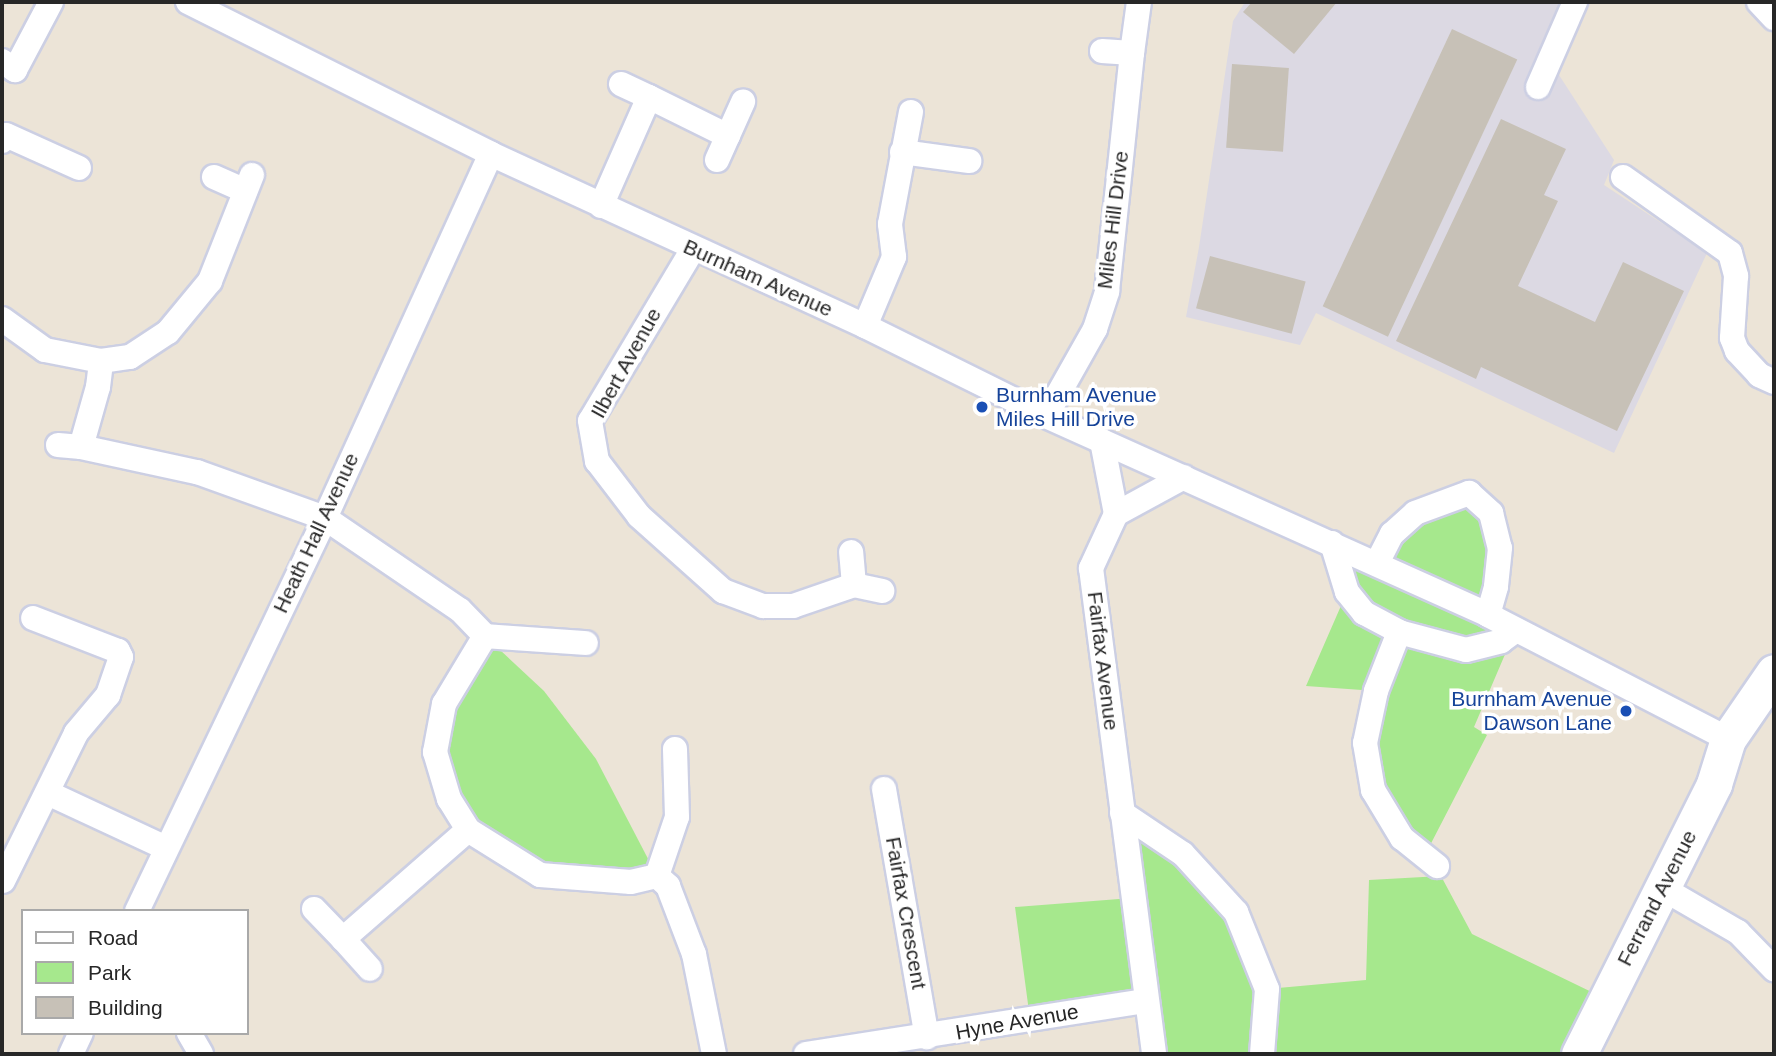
<!DOCTYPE html>
<html>
<head>
<meta charset="utf-8">
<style>
  body { margin:0 }
  #map { position:relative; width:1776px; height:1056px; overflow:hidden; background:#ece4d7; font-family:Arial,sans-serif }
  div>[style] { position:absolute }
  .industrial>* { inset:0; background:#dcd9e3 }
  .green>* { inset:0; background:#a6e88d }
  .building>* { inset:0; background:#c7c1b7; transform-origin:0 0 }
  .roads { filter:drop-shadow(2px 0 #cccfe3) drop-shadow(-2px 0 #cccfe3) drop-shadow(0 2px #cccfe3) drop-shadow(0 -2px #cccfe3) }
  .street>* { height:24px; margin:-12px; padding:0 12px; transform-origin:12px; border-radius:12px; background:#fff }
  .secondary>* { height:35px; margin:-17.5px; padding:0 17.5px; transform-origin:17.5px; border-radius:17.5px; background:#fff }
  .dots>* { width:19px; height:19px; translate:-50% -50%; box-sizing:border-box; border:4px solid #fff; border-radius:50% }
  span { translate:-50% -50%; white-space:nowrap; text-align:center; line-height:1.15; -webkit-text-stroke:7px #fff; paint-order:stroke }
  .street-label { font-size:21px; color:#272727 }
  .transit-label { font-size:21px; color:#164399 }
  .left { translate:0 -50%; text-align:left }
  .right { translate:-100% -50%; text-align:right }
  .frame { position:absolute; inset:0; border:4px solid #272727; pointer-events:none }
  .legend { position:absolute; left:21px; top:909px; width:228px; height:126px; box-sizing:border-box; background:#fff; border:2px solid #a9a9a9; margin:0; padding:9px 12px; list-style:none; font-size:21px; color:#272727 }
  .legend li { display:flex; align-items:center; gap:14px; height:35px }
  .legend b { width:35px; border:2px solid #a9a9a9 }
</style>
</head>
<body>
<div id="map">
  <div class="industrial">
    <i style="clip-path:polygon(1245px 2px,1563px 2px,1552px 25px,1559px 75px,1614px 160px,1604px 185px,1707px 253px,1614px 453px,1316px 313px,1300px 345px,1186px 317px,1199px 247px,1233px 21px)"></i>
  </div>
  <div class="green">
    <i style="clip-path:polygon(1447px 499px,1491px 513px,1488px 615px,1515px 631px,1474px 727px,1487px 735px,1425px 855px,1373px 790px,1376px 691px,1306px 686px,1347px 592px,1335px 559px,1377px 562px)"></i>
    <i style="clip-path:polygon(485px 636px,544px 691px,596px 759px,657px 876px,540px 875px,449px 799px,444px 704px)"></i>
    <i style="clip-path:polygon(1122px 813px,1236px 912px,1267px 989px,1366px 980px,1369px 880px,1441px 876px,1472px 934px,1606px 999px,1579px 1054px,1154px 1054px,1145px 1001px,1030px 1019px,1015px 907px,1132px 898px)"></i>
  </div>
  <div class="building">
    <i style="clip-path:polygon(1252px 2px,1337px 2px,1294px 54px,1243px 12px)"></i>
    <i style="left:1452px;top:29px;width:72px;height:306px;rotate:25deg"></i>
    <i style="left:1232px;top:64px;width:57px;height:84px;rotate:4deg"></i>
    <i style="clip-path:polygon(1501px 119px,1566px 149px,1544px 195px,1558px 201px,1518px 286px,1595px 322px,1623px 262px,1684px 291px,1617px 431px,1481px 367px,1476px 379px,1396px 341px)"></i>
    <i style="left:1210px;top:256px;width:99px;height:54px;rotate:15deg"></i>
  </div>
  <div class="roads">
    <div class="street">
      <i style="left:188px;top:2px;width:339px;rotate:26.6deg"></i>
      <i style="left:491px;top:154px;width:412px;rotate:24.7deg"></i>
      <i style="left:865px;top:326px;width:202px;rotate:26.4deg"></i>
      <i style="left:1046px;top:416px;width:485px;rotate:24.2deg"></i>
      <i style="left:1488px;top:615px;width:270px;rotate:27.3deg"></i>
      <i style="left:1759px;top:2px;width:22px;rotate:47deg"></i>
      <i style="left:1102px;top:51px;width:30px;rotate:4deg"></i>
      <i style="left:1132px;top:53px;width:51px;rotate:-82.2deg"></i>
      <i style="left:2px;top:61px;width:16px;rotate:35deg"></i>
      <i style="left:15px;top:70px;width:77px;rotate:-62.1deg"></i>
      <i style="left:621px;top:84px;width:31px;rotate:25deg"></i>
      <i style="left:1538px;top:87px;width:93px;rotate:-66.5deg"></i>
      <i style="left:2px;top:141px;width:7px;rotate:-56deg"></i>
      <i style="left:6px;top:135px;width:80px;rotate:24.3deg"></i>
      <i style="left:902px;top:152px;width:68px;rotate:7.7deg"></i>
      <i style="left:717px;top:160px;width:64px;rotate:-65.9deg"></i>
      <i style="left:214px;top:177px;width:34px;rotate:24deg"></i>
      <i style="left:1623px;top:177px;width:131px;rotate:35.4deg"></i>
      <i style="left:1730px;top:253px;width:24px;rotate:75deg"></i>
      <i style="left:1736px;top:276px;width:62px;rotate:93.7deg"></i>
      <i style="left:1732px;top:338px;width:14px;rotate:69deg"></i>
      <i style="left:1737px;top:351px;width:33px;rotate:47deg"></i>
      <i style="left:1759px;top:375px;width:17px;rotate:25deg"></i>
      <i style="left:601px;top:206px;width:119px;rotate:-66.2deg"></i>
      <i style="left:649px;top:97px;width:88px;rotate:26.3deg"></i>
      <i style="left:693px;top:249px;width:200px;rotate:120.9deg"></i>
      <i style="left:590px;top:421px;width:41px;rotate:80.1deg"></i>
      <i style="left:597px;top:461px;width:69px;rotate:52.6deg"></i>
      <i style="left:639px;top:516px;width:113px;rotate:41.8deg"></i>
      <i style="left:723px;top:591px;width:43px;rotate:20.6deg"></i>
      <i style="left:763px;top:606px;width:30px"></i>
      <i style="left:793px;top:606px;width:65px;rotate:-19deg"></i>
      <i style="left:854px;top:585px;width:33px;rotate:-95deg"></i>
      <i style="left:2px;top:319px;width:53px;rotate:35.8deg"></i>
      <i style="left:45px;top:350px;width:57px;rotate:11.1deg"></i>
      <i style="left:101px;top:361px;width:29px;rotate:-8deg"></i>
      <i style="left:130px;top:357px;width:45px;rotate:-33.3deg"></i>
      <i style="left:168px;top:332px;width:66px;rotate:-50.5deg"></i>
      <i style="left:210px;top:281px;width:114px;rotate:-68.4deg"></i>
      <i style="left:865px;top:326px;width:75px;rotate:-67.2deg"></i>
      <i style="left:894px;top:257px;width:33px;rotate:-97deg"></i>
      <i style="left:890px;top:224px;width:114px;rotate:-79.4deg"></i>
      <i style="left:1046px;top:416px;width:100px;rotate:-60.6deg"></i>
      <i style="left:1095px;top:329px;width:40px;rotate:-72deg"></i>
      <i style="left:1107px;top:291px;width:239px;rotate:-84deg"></i>
      <i style="left:1102px;top:441px;width:74px;rotate:79.1deg"></i>
      <i style="left:1116px;top:514px;width:60px;rotate:114.8deg"></i>
      <i style="left:1091px;top:568px;width:490px;rotate:82.6deg"></i>
      <i style="left:58px;top:445px;width:23px;rotate:5deg"></i>
      <i style="left:81px;top:447px;width:119px;rotate:12.2deg"></i>
      <i style="left:197px;top:472px;width:136px;rotate:19.8deg"></i>
      <i style="left:325px;top:518px;width:163px;rotate:34.3deg"></i>
      <i style="left:460px;top:610px;width:36px;rotate:46deg"></i>
      <i style="left:485px;top:636px;width:79px;rotate:121.1deg"></i>
      <i style="left:444px;top:704px;width:49px;rotate:100.6deg"></i>
      <i style="left:435px;top:752px;width:49px;rotate:73.4deg"></i>
      <i style="left:449px;top:799px;width:36px;rotate:58deg"></i>
      <i style="left:468px;top:830px;width:85px;rotate:32deg"></i>
      <i style="left:540px;top:875px;width:91px;rotate:4.4deg"></i>
      <i style="left:631px;top:882px;width:27px;rotate:-13deg"></i>
      <i style="left:657px;top:876px;width:15px;rotate:42deg"></i>
      <i style="left:668px;top:886px;width:73px;rotate:69.1deg"></i>
      <i style="left:694px;top:954px;width:102px;rotate:78.7deg"></i>
      <i style="left:81px;top:447px;width:62px;rotate:-74.2deg"></i>
      <i style="left:98px;top:387px;width:26px;rotate:-83deg"></i>
      <i style="left:1116px;top:514px;width:77px;rotate:-28.6deg"></i>
      <i style="left:1332px;top:543px;width:51px;rotate:73deg"></i>
      <i style="left:1347px;top:592px;width:27px;rotate:51deg"></i>
      <i style="left:1364px;top:613px;width:40px;rotate:28deg"></i>
      <i style="left:1399px;top:632px;width:69px;rotate:15deg"></i>
      <i style="left:1466px;top:650px;width:36px;rotate:-14deg"></i>
      <i style="left:1501px;top:641px;width:17px;rotate:-36deg"></i>
      <i style="left:1377px;top:563px;width:33px;rotate:-63deg"></i>
      <i style="left:1392px;top:534px;width:31px;rotate:-42deg"></i>
      <i style="left:1415px;top:513px;width:58px;rotate:-20.3deg"></i>
      <i style="left:1469px;top:493px;width:30px;rotate:42deg"></i>
      <i style="left:1491px;top:513px;width:36px;rotate:76deg"></i>
      <i style="left:1500px;top:548px;width:39px;rotate:96deg"></i>
      <i style="left:1496px;top:587px;width:29px;rotate:106deg"></i>
      <i style="left:854px;top:585px;width:29px;rotate:12deg"></i>
      <i style="left:1399px;top:632px;width:63px;rotate:111.3deg"></i>
      <i style="left:1376px;top:691px;width:53px;rotate:101.9deg"></i>
      <i style="left:1365px;top:743px;width:48px;rotate:80.3deg"></i>
      <i style="left:1373px;top:790px;width:56px;rotate:58.9deg"></i>
      <i style="left:1402px;top:838px;width:45px;rotate:38.7deg"></i>
      <i style="left:485px;top:636px;width:101px;rotate:4deg"></i>
      <i style="left:884px;top:789px;width:252px;rotate:80.2deg"></i>
      <i style="left:48px;top:793px;width:130px;rotate:25deg"></i>
      <i style="left:1122px;top:813px;width:73px;rotate:33.9deg"></i>
      <i style="left:1183px;top:854px;width:79px;rotate:47.6deg"></i>
      <i style="left:1236px;top:912px;width:83px;rotate:68.1deg"></i>
      <i style="left:1267px;top:989px;width:65px;rotate:94.4deg"></i>
      <i style="left:657px;top:876px;width:62px;rotate:-71.3deg"></i>
      <i style="left:677px;top:817px;width:68px;rotate:-91.7deg"></i>
      <i style="left:3px;top:881px;width:165px;rotate:-63.7deg"></i>
      <i style="left:76px;top:733px;width:50px;rotate:-49.9deg"></i>
      <i style="left:108px;top:695px;width:40px;rotate:-71.1deg"></i>
      <i style="left:121px;top:657px;width:7px;rotate:-117deg"></i>
      <i style="left:118px;top:651px;width:91px;rotate:-158.8deg"></i>
      <i style="left:1662px;top:888px;width:88px;rotate:30.1deg"></i>
      <i style="left:1738px;top:932px;width:52px;rotate:45.8deg"></i>
      <i style="left:314px;top:909px;width:42px;rotate:46deg"></i>
      <i style="left:343px;top:939px;width:166px;rotate:-41.1deg"></i>
      <i style="left:137px;top:911px;width:436px;rotate:-64.4deg"></i>
      <i style="left:325px;top:518px;width:400px;rotate:-65.5deg"></i>
      <i style="left:343px;top:939px;width:40px;rotate:48deg"></i>
      <i style="left:189px;top:1033px;width:24px;rotate:60deg"></i>
      <i style="left:71px;top:1054px;width:23px;rotate:-65deg"></i>
      <i style="left:806px;top:1054px;width:343px;rotate:-8.9deg"></i>
    </div>
    <div class="secondary">
      <i style="left:1579px;top:1054px;width:302px;rotate:-63.4deg"></i>
      <i style="left:1714px;top:784px;width:47px;rotate:-72.7deg"></i>
      <i style="left:1728px;top:739px;width:81px;rotate:-55.5deg"></i>
    </div>
  </div>
  <div class="dots">
    <i style="left:982px;top:407px;background:#1a4fb4"></i>
    <i style="left:1626px;top:711px;background:#1a4fb4"></i>
  </div>
  <div class="street-label">
    <span style="left:1113px;top:220px;rotate:-83deg">Miles Hill Drive</span>
    <span style="left:758px;top:278px;rotate:24deg">Burnham Avenue</span>
    <span style="left:626px;top:363px;rotate:-61deg">Ilbert Avenue</span>
    <span style="left:316px;top:533px;rotate:-65deg">Heath Hall Avenue</span>
    <span style="left:1103px;top:661px;rotate:83deg">Fairfax Avenue</span>
    <span style="left:1657px;top:898px;rotate:-63deg">Ferrand Avenue</span>
    <span style="left:906px;top:913px;rotate:80deg">Fairfax Crescent</span>
    <span style="left:1017px;top:1022px;rotate:-10deg">Hyne Avenue</span>
  </div>
  <div class="transit-label">
    <span class="left" style="left:996px;top:407px">Burnham Avenue<br>Miles Hill Drive</span>
    <span class="right" style="left:1612px;top:711px">Burnham Avenue<br>Dawson Lane</span>
  </div>
  <div class="frame"></div>
  <ul class="legend">
  <li><b style="height:9px;background:#fff"></b>Road</li>
  <li><b style="height:19px;background:#a6e88d"></b>Park</li>
  <li><b style="height:19px;background:#c7c1b7"></b>Building</li>
  </ul>
</div>
</body>
</html>
